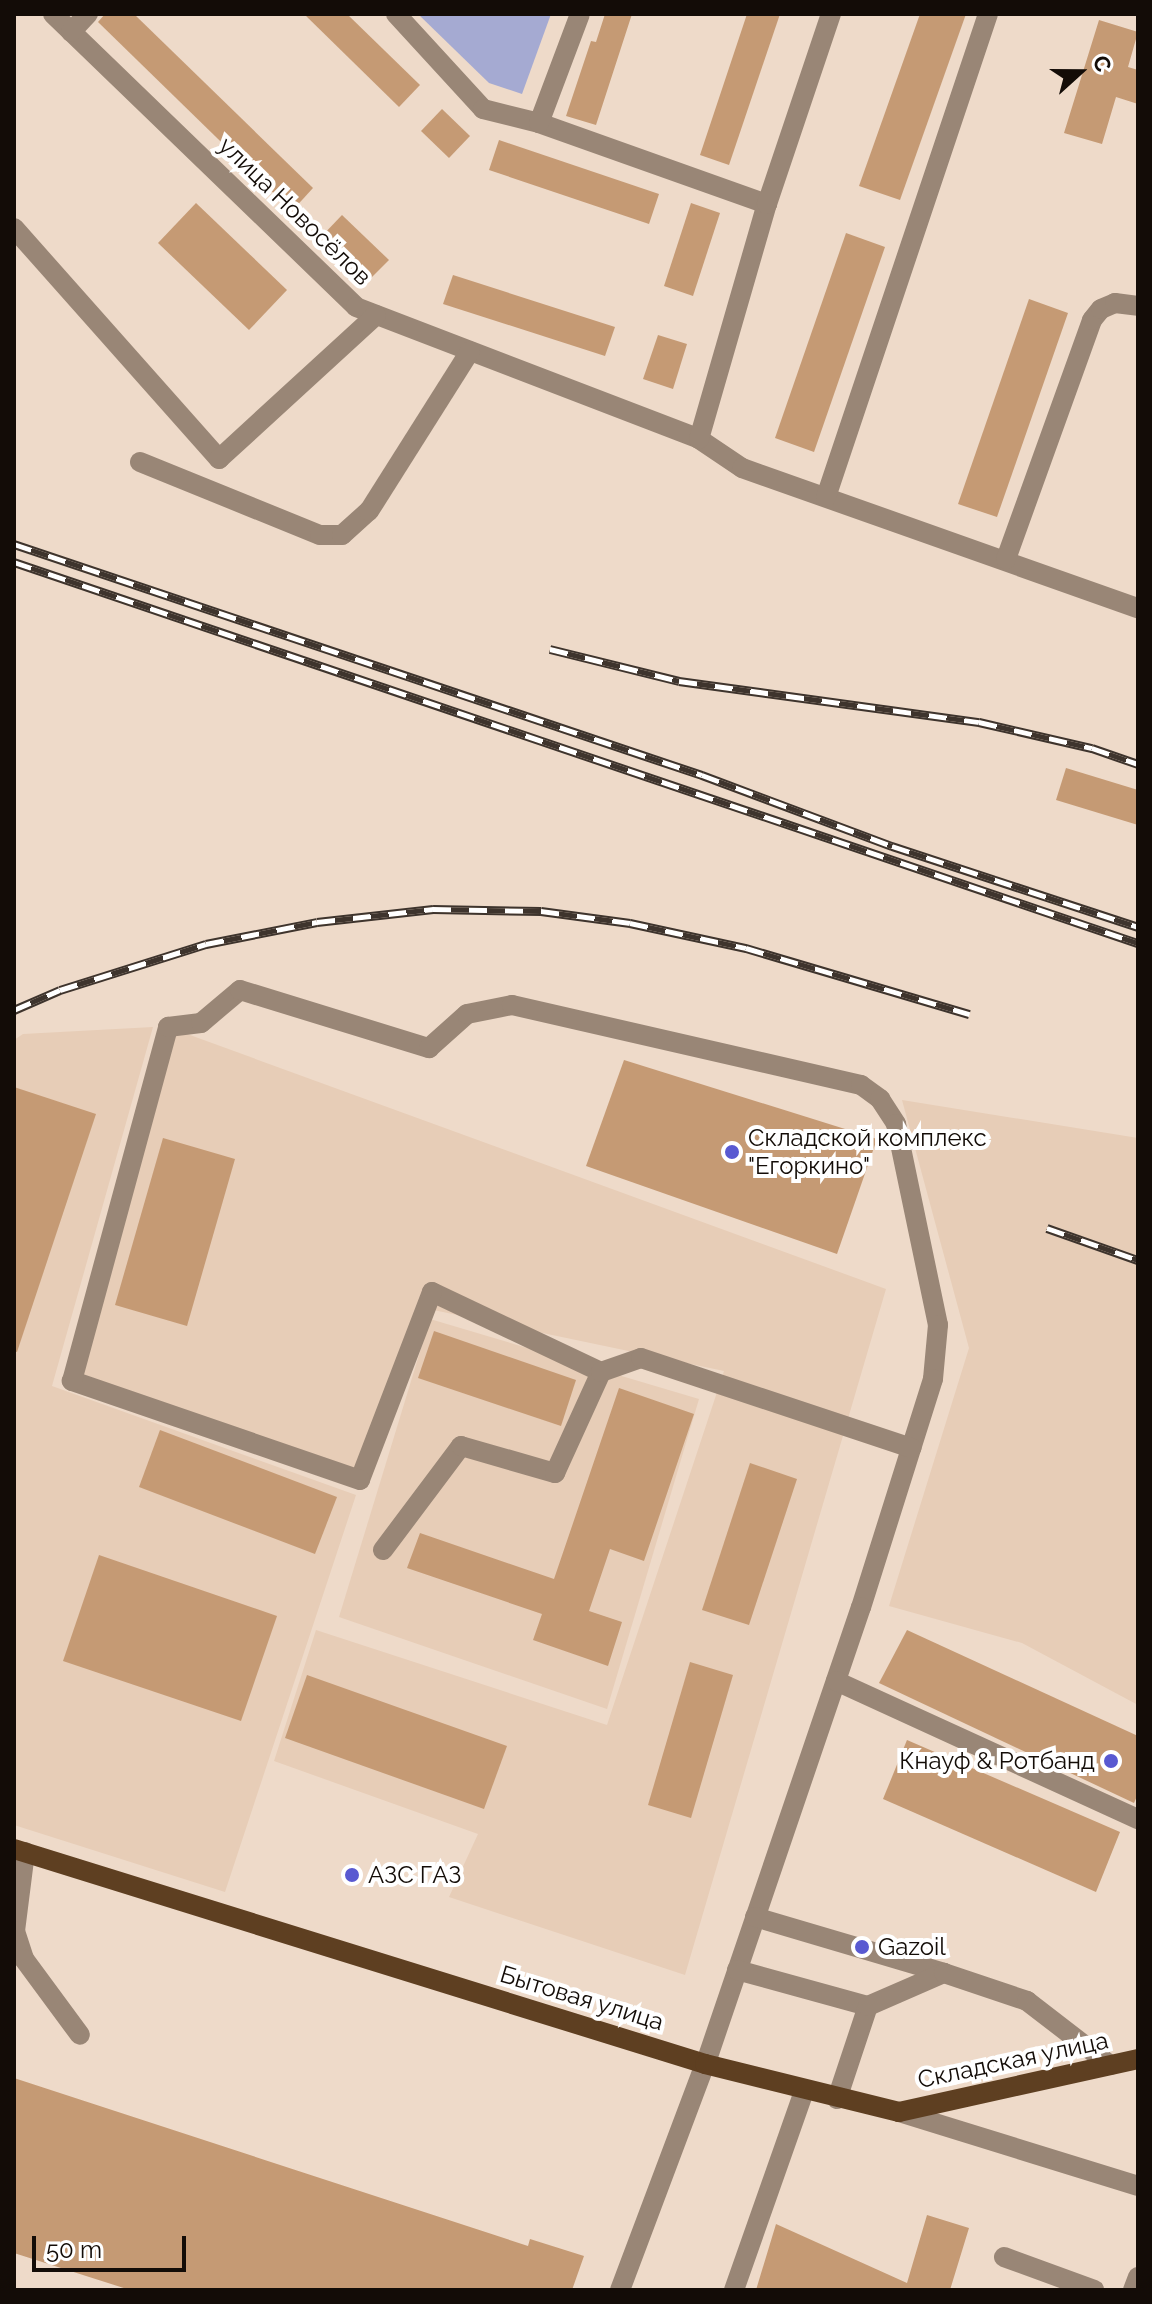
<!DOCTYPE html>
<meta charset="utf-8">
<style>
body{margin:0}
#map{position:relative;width:1152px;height:2304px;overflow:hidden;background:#eedac9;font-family:Raleway,sans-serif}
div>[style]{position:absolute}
.built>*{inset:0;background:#e7cdb7}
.green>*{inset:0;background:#a5aad2}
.building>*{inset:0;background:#c59a74}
.minor>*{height:20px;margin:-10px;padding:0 10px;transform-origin:10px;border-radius:10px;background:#998676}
.major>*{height:20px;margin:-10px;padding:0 10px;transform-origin:10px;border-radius:10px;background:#5e3f21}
.rail>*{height:9px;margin-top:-4.5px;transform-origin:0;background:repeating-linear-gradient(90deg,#fff 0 18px,#3e342d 0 36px);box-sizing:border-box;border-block:2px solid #3e342d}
.dots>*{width:22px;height:22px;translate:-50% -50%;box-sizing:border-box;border:4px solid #fff;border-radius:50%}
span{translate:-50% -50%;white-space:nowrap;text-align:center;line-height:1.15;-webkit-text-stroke:8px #fff;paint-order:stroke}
.street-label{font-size:24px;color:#130c07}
.poi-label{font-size:24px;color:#130c07}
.left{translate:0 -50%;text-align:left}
.right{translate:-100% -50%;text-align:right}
.frame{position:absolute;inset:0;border:16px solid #130c07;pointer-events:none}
.north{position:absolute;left:1040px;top:32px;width:80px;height:80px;-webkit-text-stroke:6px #fff;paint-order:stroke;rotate:69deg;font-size:22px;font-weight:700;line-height:32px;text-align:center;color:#130c07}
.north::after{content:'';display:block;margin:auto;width:28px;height:36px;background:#130c07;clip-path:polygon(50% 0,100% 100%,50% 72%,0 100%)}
.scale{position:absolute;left:32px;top:2236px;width:154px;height:36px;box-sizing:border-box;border:4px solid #130c07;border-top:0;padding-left:10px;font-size:24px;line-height:28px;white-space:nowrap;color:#130c07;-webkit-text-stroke:6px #fff;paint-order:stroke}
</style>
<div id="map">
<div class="built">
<i style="clip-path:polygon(153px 1027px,52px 1386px,356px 1495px,225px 1892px,14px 1825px,14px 1040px,23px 1034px)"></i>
<i style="clip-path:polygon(168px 1027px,886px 1289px,685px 1975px,449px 1897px,478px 1834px,274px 1761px,316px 1630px,607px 1725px,724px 1371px,419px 1307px,360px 1480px,72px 1381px)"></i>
<i style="clip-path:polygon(902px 1100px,1138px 1138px,1138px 1705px,1022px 1643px,889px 1606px,969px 1348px)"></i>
<i style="clip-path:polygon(430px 1319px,699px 1399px,607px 1709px,339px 1617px)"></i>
</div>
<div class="green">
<i style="clip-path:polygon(418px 14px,551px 14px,522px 94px,489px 83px)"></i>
</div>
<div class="building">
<i style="clip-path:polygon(105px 14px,134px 14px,313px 188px,292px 211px,98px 22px)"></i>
<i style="clip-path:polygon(304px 14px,347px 14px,420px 85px,399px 107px)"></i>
<i style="clip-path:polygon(605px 14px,632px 14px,596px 125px,566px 116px,591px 41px,596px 42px)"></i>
<i style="clip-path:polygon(747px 14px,780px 14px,729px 165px,700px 155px)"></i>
<i style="clip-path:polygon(920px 14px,966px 14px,900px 200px,859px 186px)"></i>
<i style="clip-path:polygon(1099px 20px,1138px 32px,1128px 67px,1138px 70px,1138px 104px,1116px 97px,1102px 144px,1064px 133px)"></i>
<i style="clip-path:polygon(442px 109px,470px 136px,449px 158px,421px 131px)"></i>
<i style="clip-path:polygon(499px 140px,659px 194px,649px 224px,489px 170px)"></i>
<i style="clip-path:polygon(196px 203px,287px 290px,249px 330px,158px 243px)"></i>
<i style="clip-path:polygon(691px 203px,720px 213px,693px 296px,664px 286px)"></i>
<i style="clip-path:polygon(342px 215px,389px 260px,367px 282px,321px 237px)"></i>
<i style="clip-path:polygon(846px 233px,885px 247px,814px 452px,775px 438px)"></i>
<i style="clip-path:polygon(453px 275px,615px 327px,605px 356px,443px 304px)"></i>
<i style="clip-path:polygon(1029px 299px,1068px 313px,997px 517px,958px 504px)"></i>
<i style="clip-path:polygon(658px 335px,687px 344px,673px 389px,643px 379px)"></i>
<i style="clip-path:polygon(1066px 768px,1138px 790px,1138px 825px,1056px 800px)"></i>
<i style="clip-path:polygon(624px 1060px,877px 1139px,837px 1254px,586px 1166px)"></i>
<i style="clip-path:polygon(14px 1087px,96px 1114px,17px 1352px,14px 1351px)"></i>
<i style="clip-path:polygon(163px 1138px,235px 1159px,187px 1326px,115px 1305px)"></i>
<i style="clip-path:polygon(434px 1331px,576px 1380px,561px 1426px,418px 1378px)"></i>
<i style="clip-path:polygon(619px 1388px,694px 1414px,644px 1561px,610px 1549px,589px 1611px,622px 1622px,608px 1666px,533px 1640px,542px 1614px,407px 1568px,420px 1533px,554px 1579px)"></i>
<i style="clip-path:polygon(160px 1430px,337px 1497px,315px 1554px,139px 1487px)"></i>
<i style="clip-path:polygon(750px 1463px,797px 1479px,749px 1625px,702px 1610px)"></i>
<i style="clip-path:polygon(99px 1555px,277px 1616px,241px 1721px,63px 1661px)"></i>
<i style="clip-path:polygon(907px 1630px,1138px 1736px,1138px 1794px,1134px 1803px,879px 1683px)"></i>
<i style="clip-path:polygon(690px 1662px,733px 1675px,691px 1818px,648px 1805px)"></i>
<i style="clip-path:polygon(307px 1675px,507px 1746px,484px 1809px,285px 1738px)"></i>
<i style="clip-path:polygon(907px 1740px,1120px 1832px,1096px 1892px,883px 1799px)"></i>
<i style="clip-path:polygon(14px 2078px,528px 2246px,530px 2239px,584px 2256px,572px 2290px,130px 2290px,14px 2253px)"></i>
<i style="clip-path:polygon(927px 2215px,969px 2228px,950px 2290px,756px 2290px,776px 2224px,907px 2283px)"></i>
</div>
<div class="minor">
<i style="left:53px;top:14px;width:421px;rotate:44deg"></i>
<i style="left:356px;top:307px;width:368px;rotate:21deg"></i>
<i style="left:699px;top:439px;width:52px;rotate:34deg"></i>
<i style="left:742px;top:468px;width:420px;rotate:19.5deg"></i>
<i style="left:396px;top:14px;width:129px;rotate:47.5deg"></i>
<i style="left:483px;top:109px;width:58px;rotate:14deg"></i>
<i style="left:539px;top:123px;width:242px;rotate:19.6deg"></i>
<i style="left:71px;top:32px;width:25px;rotate:-47deg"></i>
<i style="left:539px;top:123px;width:116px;rotate:-69.4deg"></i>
<i style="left:14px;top:228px;width:309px;rotate:48.4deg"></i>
<i style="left:219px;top:459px;width:213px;rotate:-42.5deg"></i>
<i style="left:699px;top:439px;width:245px;rotate:-73.9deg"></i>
<i style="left:767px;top:204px;width:200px;rotate:-71.4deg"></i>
<i style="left:140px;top:462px;width:194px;rotate:22.1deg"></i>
<i style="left:320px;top:535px;width:22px"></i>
<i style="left:342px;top:535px;width:36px;rotate:-42deg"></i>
<i style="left:369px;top:511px;width:189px;rotate:-57.7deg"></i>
<i style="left:826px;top:497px;width:509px;rotate:-71.46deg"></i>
<i style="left:1006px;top:559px;width:254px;rotate:-70.2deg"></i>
<i style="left:1092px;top:320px;width:14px;rotate:-51deg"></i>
<i style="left:1101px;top:309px;width:15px;rotate:-23deg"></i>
<i style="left:1115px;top:303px;width:23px;rotate:7deg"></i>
<i style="left:601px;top:1372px;width:187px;rotate:-154.7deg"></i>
<i style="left:432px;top:1292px;width:201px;rotate:111deg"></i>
<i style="left:360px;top:1480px;width:305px;rotate:-161deg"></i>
<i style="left:72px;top:1381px;width:367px;rotate:-74.8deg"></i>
<i style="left:168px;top:1027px;width:33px;rotate:-7deg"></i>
<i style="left:201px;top:1023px;width:51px;rotate:-40.2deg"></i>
<i style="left:240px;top:990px;width:198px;rotate:17.1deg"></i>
<i style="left:429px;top:1048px;width:51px;rotate:-41.8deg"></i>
<i style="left:467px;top:1014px;width:46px;rotate:-11.3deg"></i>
<i style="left:512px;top:1005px;width:358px;rotate:12.9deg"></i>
<i style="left:861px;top:1085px;width:24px;rotate:36deg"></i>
<i style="left:880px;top:1099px;width:30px;rotate:57deg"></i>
<i style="left:896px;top:1124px;width:205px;rotate:78.2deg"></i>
<i style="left:938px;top:1325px;width:54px;rotate:95.3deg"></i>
<i style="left:933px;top:1379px;width:239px;rotate:107.5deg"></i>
<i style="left:861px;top:1607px;width:483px;rotate:108.8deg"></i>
<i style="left:705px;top:2064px;width:241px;rotate:110.6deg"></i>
<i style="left:383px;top:1550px;width:130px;rotate:-53.1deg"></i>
<i style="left:461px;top:1446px;width:98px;rotate:16deg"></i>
<i style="left:555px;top:1473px;width:111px;rotate:-65.5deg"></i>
<i style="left:601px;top:1372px;width:42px;rotate:-19.3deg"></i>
<i style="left:641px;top:1358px;width:285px;rotate:18.4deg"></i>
<i style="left:836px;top:1681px;width:332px;rotate:24.6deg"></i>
<i style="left:25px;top:1852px;width:80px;rotate:97.2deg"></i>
<i style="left:15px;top:1931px;width:29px;rotate:72deg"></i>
<i style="left:24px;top:1959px;width:94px;rotate:53.6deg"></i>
<i style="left:755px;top:1917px;width:197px;rotate:16.5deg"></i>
<i style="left:737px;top:1970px;width:136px;rotate:15.4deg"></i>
<i style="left:837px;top:2099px;width:98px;rotate:-71.6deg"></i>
<i style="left:868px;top:2006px;width:83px;rotate:-23.5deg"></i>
<i style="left:944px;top:1973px;width:88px;rotate:18.6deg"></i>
<i style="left:1027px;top:2001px;width:105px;rotate:37.6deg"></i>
<i style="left:899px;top:2112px;width:250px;rotate:17.2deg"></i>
<i style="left:1004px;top:2257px;width:96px;rotate:20.1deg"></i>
<i style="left:734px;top:2290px;width:211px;rotate:-70.6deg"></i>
<i style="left:1133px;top:2290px;width:14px;rotate:-69deg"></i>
</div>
<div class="major">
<i style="left:14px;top:1849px;width:724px;rotate:17.28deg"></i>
<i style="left:705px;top:2064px;width:200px;rotate:13.9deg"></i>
<i style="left:899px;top:2112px;width:245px;rotate:-12.5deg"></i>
</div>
<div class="rail">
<i style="left:14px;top:544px;width:726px;rotate:18.56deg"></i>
<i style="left:702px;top:775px;width:203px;rotate:20.5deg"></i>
<i style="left:892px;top:846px;width:259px;rotate:18.2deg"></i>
<i style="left:14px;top:562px;width:1187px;rotate:18.73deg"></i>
<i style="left:550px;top:649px;width:133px;rotate:13.9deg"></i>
<i style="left:679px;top:681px;width:303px;rotate:7.8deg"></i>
<i style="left:979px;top:722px;width:116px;rotate:13deg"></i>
<i style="left:1092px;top:748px;width:49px;rotate:19.2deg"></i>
<i style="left:14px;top:1010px;width:50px;rotate:-23.5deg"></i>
<i style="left:60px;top:990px;width:153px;rotate:-17.5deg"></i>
<i style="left:206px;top:944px;width:113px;rotate:-11.2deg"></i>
<i style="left:317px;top:922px;width:117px;rotate:-6.4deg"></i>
<i style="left:433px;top:909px;width:108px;rotate:1.1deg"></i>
<i style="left:541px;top:911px;width:90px;rotate:7.7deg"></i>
<i style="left:630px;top:923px;width:119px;rotate:12.2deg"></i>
<i style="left:746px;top:948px;width:233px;rotate:16.5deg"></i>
<i style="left:1047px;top:1228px;width:96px;rotate:19.4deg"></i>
</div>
<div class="dots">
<i style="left:732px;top:1152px;background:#5959d1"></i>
<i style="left:1111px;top:1761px;background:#5959d1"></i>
<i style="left:352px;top:1875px;background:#5959d1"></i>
<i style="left:862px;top:1947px;background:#5959d1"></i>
</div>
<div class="street-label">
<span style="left:295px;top:211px;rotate:44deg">улица Новосёлов</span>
<span style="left:582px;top:1998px;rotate:17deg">Бытовая улица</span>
<span style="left:1013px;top:2060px;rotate:-12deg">Складская улица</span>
</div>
<div class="poi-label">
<span class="left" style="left:748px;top:1152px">Складской комплекс<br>"Егоркино"</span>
<span class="right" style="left:1095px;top:1761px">Кнауф &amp; Ротбанд</span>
<span class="left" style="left:368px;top:1875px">АЗС ГАЗ</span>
<span class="left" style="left:878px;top:1947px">Gazoil</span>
</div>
<div class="frame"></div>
<div class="north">С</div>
<div class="scale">50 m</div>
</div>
